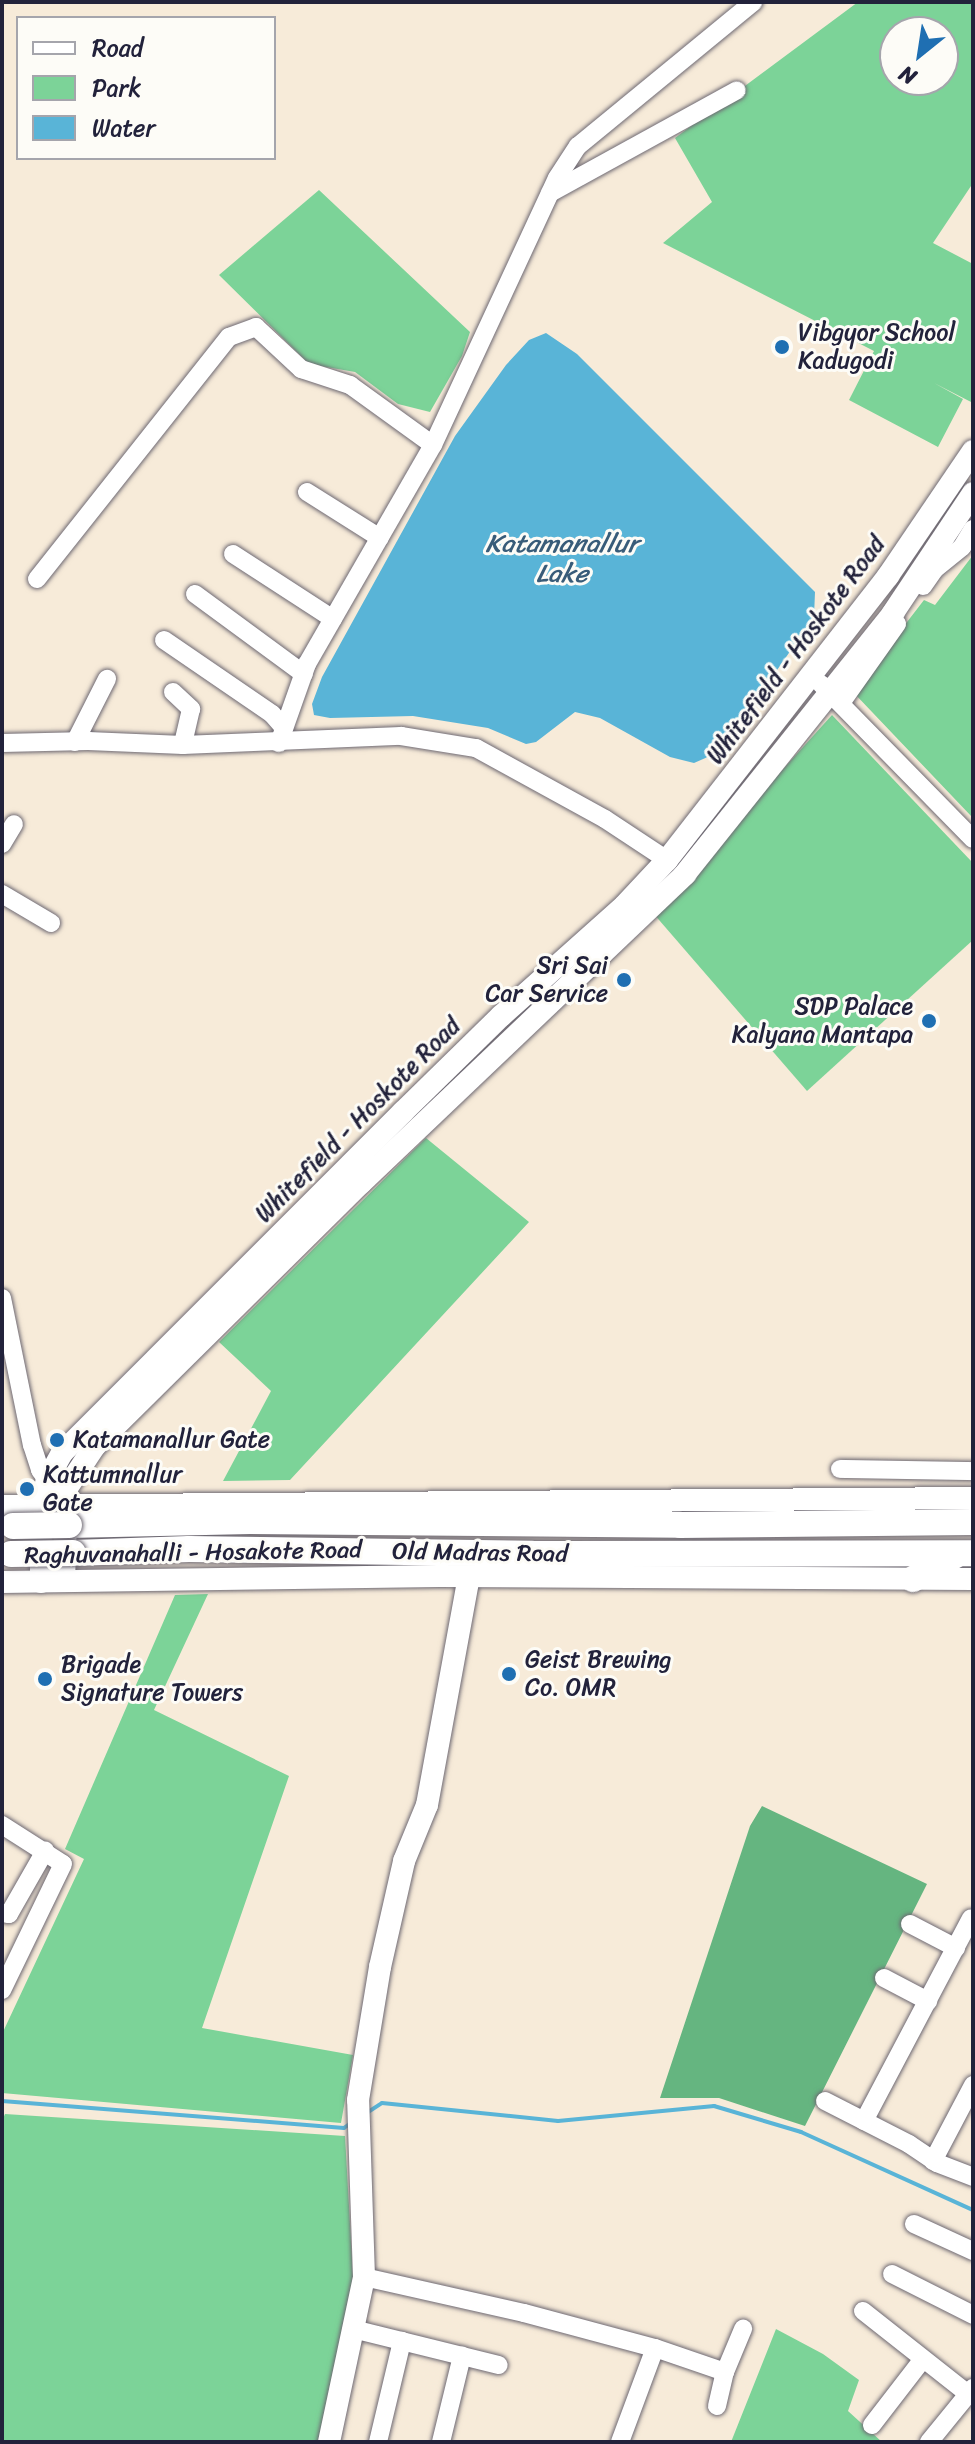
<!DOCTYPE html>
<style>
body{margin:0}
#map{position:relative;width:975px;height:2444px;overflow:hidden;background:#f7ebd9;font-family:Sriracha,sans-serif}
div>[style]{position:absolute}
.green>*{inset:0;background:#7cd398}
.forest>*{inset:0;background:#65b580}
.water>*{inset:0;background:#59b4d7}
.stream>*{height:4px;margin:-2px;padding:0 2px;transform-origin:2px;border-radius:2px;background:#59b4d7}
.roads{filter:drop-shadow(0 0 2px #6d6872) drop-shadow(0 0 2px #6d6872)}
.minor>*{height:18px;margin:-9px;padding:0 9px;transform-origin:9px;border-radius:9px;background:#fff}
.major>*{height:22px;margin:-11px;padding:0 11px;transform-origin:11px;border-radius:11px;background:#fff}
.highway>*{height:26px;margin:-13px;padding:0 13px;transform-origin:13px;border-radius:13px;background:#fff}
.bridges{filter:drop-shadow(0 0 2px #6d6872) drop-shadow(0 0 2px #6d6872)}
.highway-bridge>*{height:26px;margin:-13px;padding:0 13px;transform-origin:13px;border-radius:13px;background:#fff}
.dots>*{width:22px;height:22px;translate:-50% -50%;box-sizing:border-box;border:4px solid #fdfcf7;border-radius:50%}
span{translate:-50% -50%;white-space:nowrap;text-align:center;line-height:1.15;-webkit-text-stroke:6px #fdfcf7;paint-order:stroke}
.poi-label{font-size:24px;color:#22223b}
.left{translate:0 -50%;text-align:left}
.right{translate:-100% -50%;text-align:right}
.street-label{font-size:24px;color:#22223b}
.water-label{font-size:26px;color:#385c79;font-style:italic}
.frame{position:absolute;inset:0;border:4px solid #22223b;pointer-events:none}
.legend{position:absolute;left:16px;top:16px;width:260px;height:144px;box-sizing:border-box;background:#fdfcf7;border:2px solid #a5a5ac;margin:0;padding:10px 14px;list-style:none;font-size:24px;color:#22223b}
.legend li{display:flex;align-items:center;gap:16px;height:40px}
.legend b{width:40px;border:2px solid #a5a5ac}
.north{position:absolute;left:879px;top:16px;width:80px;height:80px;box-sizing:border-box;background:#fdfcf7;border:2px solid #a5a5ac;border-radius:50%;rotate:210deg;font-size:22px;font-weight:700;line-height:32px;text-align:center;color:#22223b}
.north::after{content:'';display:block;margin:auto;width:28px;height:36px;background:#1f6fb2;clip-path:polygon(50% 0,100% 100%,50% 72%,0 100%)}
</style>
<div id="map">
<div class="green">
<i style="clip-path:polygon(evenodd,858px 2px,973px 2px,973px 183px,933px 243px,973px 264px,973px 403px,934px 383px,963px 399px,938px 447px,849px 400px,874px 351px,663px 243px,712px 202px,675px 138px,858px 2px,895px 32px,943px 32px,943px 80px,895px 80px,895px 32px)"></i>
<i style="clip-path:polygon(319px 190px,470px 332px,462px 356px,430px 412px,398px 404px,355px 372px,309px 364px,219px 275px)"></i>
<i style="clip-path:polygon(973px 555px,973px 815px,972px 817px,853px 692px,924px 600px,935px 605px)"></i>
<i style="clip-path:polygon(832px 715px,973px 863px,973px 940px,807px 1091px,653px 913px)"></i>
<i style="clip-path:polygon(426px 1138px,529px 1222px,290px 1480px,223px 1481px,271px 1391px,219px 1342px)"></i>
<i style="clip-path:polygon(208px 1594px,154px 1710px,289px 1776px,202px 2028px,353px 2055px,341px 2123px,2px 2093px,2px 2034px,84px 1859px,65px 1849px,175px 1595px)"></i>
<i style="clip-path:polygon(5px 2114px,345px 2136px,353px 2277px,318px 2442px,2px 2442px,2px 2121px)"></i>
<i style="clip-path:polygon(776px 2329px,823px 2354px,859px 2380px,848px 2411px,882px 2442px,731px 2442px)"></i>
</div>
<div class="forest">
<i style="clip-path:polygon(762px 1806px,927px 1884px,805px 2126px,719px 2098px,660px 2098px,750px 1826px)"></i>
</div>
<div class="water">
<i style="clip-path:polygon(546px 333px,577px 354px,815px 592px,814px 617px,768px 683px,710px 756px,694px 763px,670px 757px,600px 718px,575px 712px,536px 742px,526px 744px,488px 728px,413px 716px,330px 718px,314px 715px,312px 704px,322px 677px,455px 436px,506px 365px,529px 340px)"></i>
</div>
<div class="stream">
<i style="left:2px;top:2101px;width:343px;rotate:4.5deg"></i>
<i style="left:344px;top:2128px;width:9px;rotate:-36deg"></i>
<i style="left:365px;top:2114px;width:20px;rotate:-33deg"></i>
<i style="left:382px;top:2103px;width:177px;rotate:5.8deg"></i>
<i style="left:558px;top:2121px;width:157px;rotate:-5.5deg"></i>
<i style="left:714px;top:2106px;width:91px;rotate:16.6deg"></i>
<i style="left:801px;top:2132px;width:189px;rotate:24.4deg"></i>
</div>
<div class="roads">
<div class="minor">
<i style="left:550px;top:193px;width:213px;rotate:-28.8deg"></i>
<i style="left:307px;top:492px;width:86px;rotate:32.2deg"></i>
<i style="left:233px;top:554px;width:119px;rotate:33deg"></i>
<i style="left:37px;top:579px;width:309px;rotate:-51.6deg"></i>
<i style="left:229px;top:337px;width:29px;rotate:-20deg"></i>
<i style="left:256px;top:327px;width:62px;rotate:43deg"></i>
<i style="left:301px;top:369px;width:52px;rotate:18.1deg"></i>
<i style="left:350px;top:385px;width:102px;rotate:35.9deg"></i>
<i style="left:923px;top:586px;width:21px;rotate:-55deg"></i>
<i style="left:935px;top:569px;width:35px;rotate:-39deg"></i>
<i style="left:962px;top:547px;width:21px;rotate:-59deg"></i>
<i style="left:195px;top:594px;width:135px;rotate:36.3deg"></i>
<i style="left:164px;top:640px;width:131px;rotate:34.4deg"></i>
<i style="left:272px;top:714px;width:18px;rotate:49deg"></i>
<i style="left:821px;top:684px;width:217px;rotate:45.6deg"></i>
<i style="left:173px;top:692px;width:25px;rotate:43deg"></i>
<i style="left:191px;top:709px;width:37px;rotate:103deg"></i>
<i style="left:841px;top:703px;width:97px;rotate:-54.7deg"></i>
<i style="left:75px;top:742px;width:71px;rotate:-63.1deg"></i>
<i style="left:2px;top:743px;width:86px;rotate:-1.3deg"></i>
<i style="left:88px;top:741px;width:95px;rotate:2.4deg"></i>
<i style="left:183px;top:745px;width:218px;rotate:-2.4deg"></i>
<i style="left:401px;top:736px;width:76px;rotate:9.1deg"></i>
<i style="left:476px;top:748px;width:147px;rotate:28.8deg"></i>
<i style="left:605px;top:819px;width:74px;rotate:33.5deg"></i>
<i style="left:279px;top:743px;width:84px;rotate:-70.5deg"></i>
<i style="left:307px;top:664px;width:253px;rotate:-60.1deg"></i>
<i style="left:433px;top:445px;width:294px;rotate:-65.1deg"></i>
<i style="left:557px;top:178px;width:38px;rotate:-57deg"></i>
<i style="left:578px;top:146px;width:227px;rotate:-39.4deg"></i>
<i style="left:2px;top:844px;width:23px;rotate:-59deg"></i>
<i style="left:2px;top:894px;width:57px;rotate:30.6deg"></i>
<i style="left:2px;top:1298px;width:150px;rotate:78.5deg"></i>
<i style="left:32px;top:1445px;width:26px;rotate:72deg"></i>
<i style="left:40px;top:1470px;width:12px;rotate:55deg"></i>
<i style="left:47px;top:1480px;width:13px;rotate:23deg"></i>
<i style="left:840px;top:1469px;width:133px;rotate:0.9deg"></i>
<i style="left:2px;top:1825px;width:72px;rotate:32.6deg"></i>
<i style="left:63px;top:1864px;width:140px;rotate:115.8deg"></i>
<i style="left:2px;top:1913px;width:7px;rotate:8deg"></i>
<i style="left:9px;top:1914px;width:73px;rotate:-60.3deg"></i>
<i style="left:910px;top:1924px;width:52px;rotate:27.6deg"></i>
<i style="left:884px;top:1978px;width:50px;rotate:27.6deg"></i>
<i style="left:825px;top:2101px;width:94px;rotate:27.1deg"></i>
<i style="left:909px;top:2144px;width:34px;rotate:34deg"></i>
<i style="left:937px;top:2163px;width:39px;rotate:21deg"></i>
<i style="left:864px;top:2121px;width:229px;rotate:-62.2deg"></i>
<i style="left:933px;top:2161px;width:86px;rotate:-62.2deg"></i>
<i style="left:914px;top:2224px;width:65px;rotate:24.6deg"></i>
<i style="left:892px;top:2274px;width:91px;rotate:26.8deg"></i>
<i style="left:364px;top:2277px;width:164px;rotate:12.7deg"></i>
<i style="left:524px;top:2313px;width:136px;rotate:15deg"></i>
<i style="left:655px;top:2348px;width:74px;rotate:18.9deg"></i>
<i style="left:863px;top:2311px;width:134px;rotate:38.3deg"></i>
<i style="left:353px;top:2329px;width:150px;rotate:13.9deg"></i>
<i style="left:717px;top:2406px;width:35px;rotate:-77deg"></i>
<i style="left:725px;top:2372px;width:47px;rotate:-67.3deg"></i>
<i style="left:872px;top:2425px;width:83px;rotate:-52.3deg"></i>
<i style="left:378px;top:2442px;width:104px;rotate:-76.6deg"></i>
<i style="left:441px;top:2442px;width:89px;rotate:-76.3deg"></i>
<i style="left:620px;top:2442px;width:100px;rotate:-69.6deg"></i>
<i style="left:929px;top:2442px;width:70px;rotate:-50.8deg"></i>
</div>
<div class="major">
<i style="left:2px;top:1506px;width:971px;rotate:-0.47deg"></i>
<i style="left:64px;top:1581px;width:93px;rotate:-88.2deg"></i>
<i style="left:67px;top:1488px;width:49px;rotate:-56.6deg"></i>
<i style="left:94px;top:1447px;width:375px;rotate:-44.7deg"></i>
<i style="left:361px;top:1183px;width:448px;rotate:-43.6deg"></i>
<i style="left:685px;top:874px;width:334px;rotate:-51.4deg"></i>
<i style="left:893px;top:613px;width:144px;rotate:-56.3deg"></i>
<i style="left:2px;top:1582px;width:437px;rotate:-0.8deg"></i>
<i style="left:439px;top:1576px;width:534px;rotate:0.32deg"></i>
<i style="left:41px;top:1582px;width:77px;rotate:-90deg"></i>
<i style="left:41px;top:1505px;width:26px;rotate:-77deg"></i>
<i style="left:47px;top:1480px;width:31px;rotate:-61deg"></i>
<i style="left:62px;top:1453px;width:482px;rotate:-45deg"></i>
<i style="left:403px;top:1112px;width:137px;rotate:-44.4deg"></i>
<i style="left:501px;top:1016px;width:166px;rotate:-41.8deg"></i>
<i style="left:625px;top:905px;width:62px;rotate:-47deg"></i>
<i style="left:667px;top:860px;width:360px;rotate:-52.1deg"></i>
<i style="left:888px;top:576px;width:151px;rotate:-55.8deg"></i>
<i style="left:329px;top:2442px;width:169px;rotate:-78deg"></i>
<i style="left:364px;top:2277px;width:177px;rotate:-91.9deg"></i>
<i style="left:358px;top:2100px;width:135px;rotate:-80.6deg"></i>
<i style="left:380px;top:1967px;width:109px;rotate:-77.2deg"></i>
<i style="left:404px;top:1861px;width:61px;rotate:-67.7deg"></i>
<i style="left:427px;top:1805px;width:232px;rotate:-79.6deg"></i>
</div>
<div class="highway">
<i style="left:69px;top:1525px;width:181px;rotate:-1.3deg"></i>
<i style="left:250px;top:1521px;width:430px;rotate:0.5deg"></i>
<i style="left:680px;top:1525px;width:293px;rotate:-0.6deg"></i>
<i style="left:73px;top:1553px;width:116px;rotate:-2deg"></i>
<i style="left:189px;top:1549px;width:343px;rotate:0.8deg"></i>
<i style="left:532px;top:1554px;width:441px;rotate:-0.1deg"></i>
<i style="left:913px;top:1579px;width:49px;rotate:-29.2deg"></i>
</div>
</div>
<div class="bridges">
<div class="highway-bridge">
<i style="left:13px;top:1526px;width:56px;rotate:-1deg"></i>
<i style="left:11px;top:1554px;width:62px;rotate:-0.9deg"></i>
</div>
</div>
<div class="dots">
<i style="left:782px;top:347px;background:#1f6fb2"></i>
<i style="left:624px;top:980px;background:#1f6fb2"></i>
<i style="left:929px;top:1021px;background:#1f6fb2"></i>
<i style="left:57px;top:1440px;background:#1f6fb2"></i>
<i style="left:27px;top:1489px;background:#1f6fb2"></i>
<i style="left:509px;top:1674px;background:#1f6fb2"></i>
<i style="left:45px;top:1679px;background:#1f6fb2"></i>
</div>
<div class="poi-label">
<span class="left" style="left:798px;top:347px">Vibgyor School<br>Kadugodi</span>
<span class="right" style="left:608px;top:980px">Sri Sai<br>Car Service</span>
<span class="right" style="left:913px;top:1021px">SDP Palace<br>Kalyana Mantapa</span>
<span class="left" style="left:73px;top:1440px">Katamanallur Gate</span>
<span class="left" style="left:43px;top:1489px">Kattumnallur<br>Gate</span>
<span class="left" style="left:525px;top:1674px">Geist Brewing<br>Co. OMR</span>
<span class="left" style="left:61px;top:1679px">Brigade<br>Signature Towers</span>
</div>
<div class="street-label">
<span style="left:796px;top:650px;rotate:-53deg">Whitefield - Hoskote Road</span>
<span style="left:358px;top:1120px;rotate:-45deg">Whitefield - Hoskote Road</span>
<span style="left:193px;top:1553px;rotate:-1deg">Raghuvanahalli - Hosakote Road</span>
<span style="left:480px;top:1553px;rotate:1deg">Old Madras Road</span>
</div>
<div class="water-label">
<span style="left:562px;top:559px">Katamanallur<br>Lake</span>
</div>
<div class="frame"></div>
<ul class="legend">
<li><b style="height:10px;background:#fff"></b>Road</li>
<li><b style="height:22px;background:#7cd398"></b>Park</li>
<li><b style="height:22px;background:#59b4d7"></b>Water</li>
</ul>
<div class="north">N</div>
</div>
